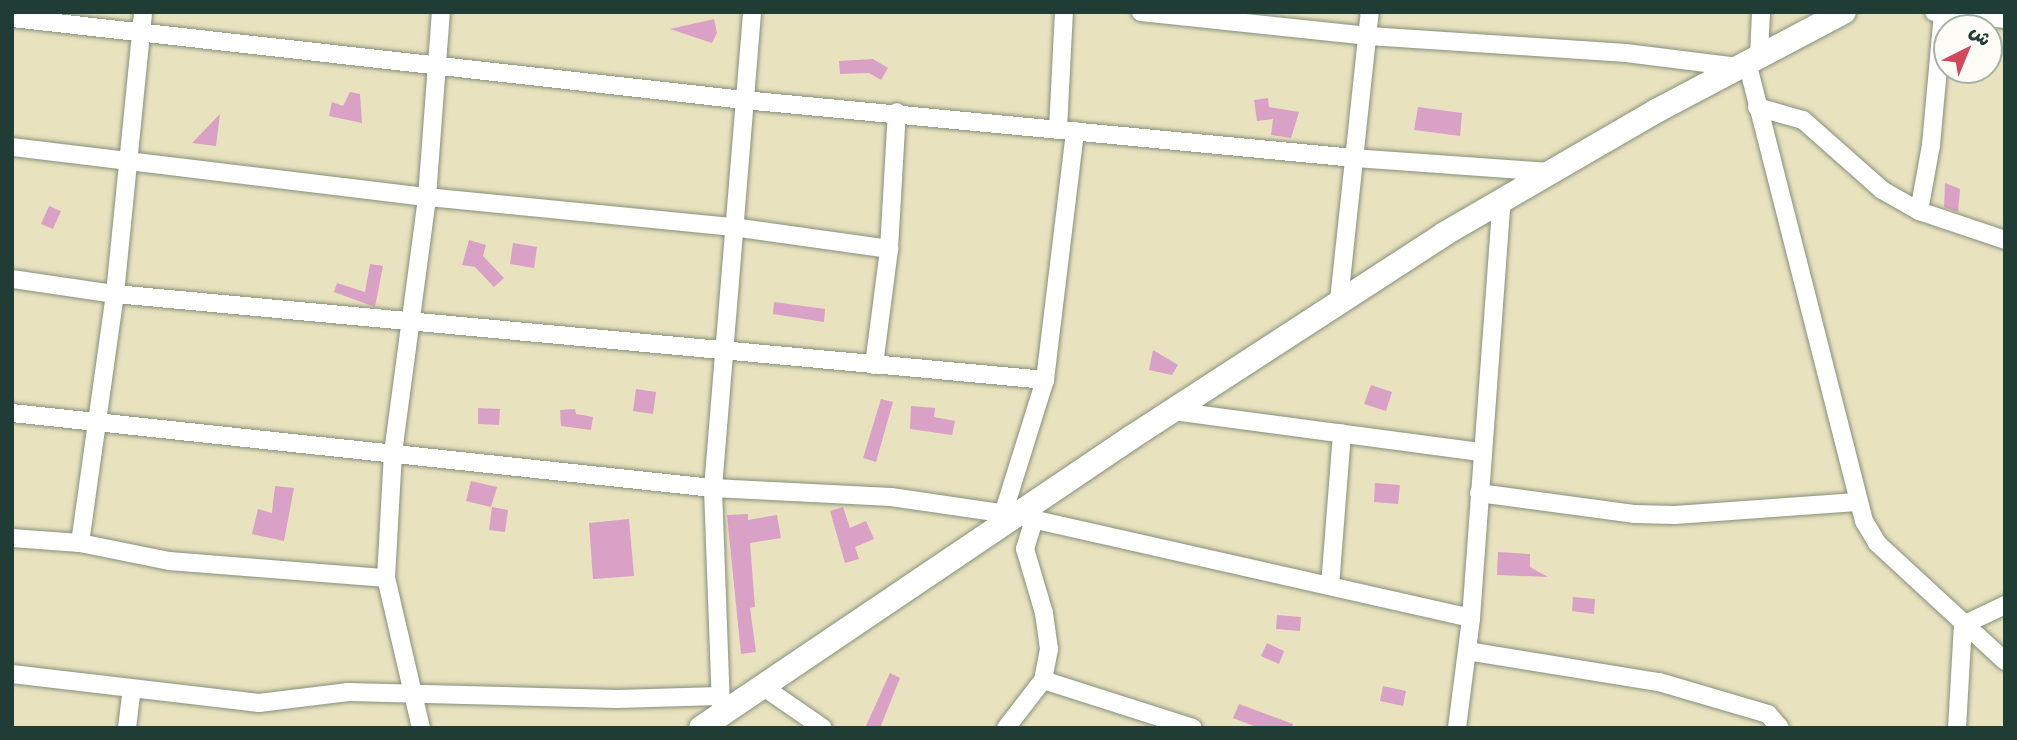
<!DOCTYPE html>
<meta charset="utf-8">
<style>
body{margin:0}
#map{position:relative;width:2017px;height:740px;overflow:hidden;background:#e9e2bf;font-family:Delius,"Playpen Sans Arabic",sans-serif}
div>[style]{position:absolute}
.building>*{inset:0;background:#d9a1c5}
.roads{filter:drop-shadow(0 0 2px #84907a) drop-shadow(0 0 2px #84907a)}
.street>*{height:18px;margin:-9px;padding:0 9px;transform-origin:9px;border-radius:9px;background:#fff}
.secondary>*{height:24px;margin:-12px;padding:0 12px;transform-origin:12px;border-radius:12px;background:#fff}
span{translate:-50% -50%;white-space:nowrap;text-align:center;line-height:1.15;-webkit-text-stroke:5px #fdfcf7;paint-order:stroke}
.frame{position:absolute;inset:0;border:14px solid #1f3d34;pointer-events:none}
.north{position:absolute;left:1933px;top:14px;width:70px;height:70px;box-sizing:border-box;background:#fdfcf7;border:2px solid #a4b0a9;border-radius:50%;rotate:43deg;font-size:19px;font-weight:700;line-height:28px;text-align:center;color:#1f3d34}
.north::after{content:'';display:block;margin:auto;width:24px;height:32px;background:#d1495b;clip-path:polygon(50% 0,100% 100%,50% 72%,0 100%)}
</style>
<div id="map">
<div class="building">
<i style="clip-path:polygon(714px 19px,717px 33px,712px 43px,670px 29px)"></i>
<i style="clip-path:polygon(873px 59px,888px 68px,881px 80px,869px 73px,840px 74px,839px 61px)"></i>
<i style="clip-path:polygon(350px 92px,360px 94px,362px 123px,329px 116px,332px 102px,343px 106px)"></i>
<i style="clip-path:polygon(1268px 98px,1269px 107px,1299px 112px,1291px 138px,1271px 135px,1273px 119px,1257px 121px,1254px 100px)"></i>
<i style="clip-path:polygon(1418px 107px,1462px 113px,1460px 136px,1414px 130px)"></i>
<i style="clip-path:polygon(220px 114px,216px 146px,192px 143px)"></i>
<i style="clip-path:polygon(1945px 183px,1960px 189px,1958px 212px,1944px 207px)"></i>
<i style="clip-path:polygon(49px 206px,61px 211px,53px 229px,41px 224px)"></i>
<i style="clip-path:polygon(469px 240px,486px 245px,483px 256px,504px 278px,494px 287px,475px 267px,462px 265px)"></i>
<i style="clip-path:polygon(513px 243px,537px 247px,534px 268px,510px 264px)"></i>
<i style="clip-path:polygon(370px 264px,383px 266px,375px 307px,334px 292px,337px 283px,365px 292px)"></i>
<i style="clip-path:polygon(774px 302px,825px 309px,824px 322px,773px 314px)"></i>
<i style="clip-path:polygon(1153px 350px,1178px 365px,1172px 375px,1149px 370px)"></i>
<i style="clip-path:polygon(1371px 385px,1392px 392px,1386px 411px,1364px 404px)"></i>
<i style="clip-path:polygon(636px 389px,656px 392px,653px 414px,633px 411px)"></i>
<i style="clip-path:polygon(881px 399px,893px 402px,876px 462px,863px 458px)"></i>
<i style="clip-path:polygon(911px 406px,935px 408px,934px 417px,955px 421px,952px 435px,910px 429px)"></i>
<i style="clip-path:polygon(478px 408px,500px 409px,499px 425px,478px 424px)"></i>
<i style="clip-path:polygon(575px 409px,576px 414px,593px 417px,591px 430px,561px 426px,560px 410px)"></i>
<i style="clip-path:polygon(471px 481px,497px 487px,491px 507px,466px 501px)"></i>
<i style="clip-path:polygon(1375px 483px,1400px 485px,1398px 504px,1374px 502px)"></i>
<i style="clip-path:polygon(275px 486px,294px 488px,284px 541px,252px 534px,258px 509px,272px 513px)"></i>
<i style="clip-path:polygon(492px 507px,508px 510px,505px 532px,489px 530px)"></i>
<i style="clip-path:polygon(843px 507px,850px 528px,866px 521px,874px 539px,855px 547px,859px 559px,845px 563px,830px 511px)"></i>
<i style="clip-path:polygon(748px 514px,748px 520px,777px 515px,781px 538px,750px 543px,755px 607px,750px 608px,756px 652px,741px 654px,727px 515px)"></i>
<i style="clip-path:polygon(629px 519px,634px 576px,593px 579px,589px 523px)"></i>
<i style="clip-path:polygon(1498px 552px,1530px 554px,1530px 567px,1548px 577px,1497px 575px)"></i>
<i style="clip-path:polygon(1573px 597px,1595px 599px,1594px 614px,1572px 611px)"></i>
<i style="clip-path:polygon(1277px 615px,1301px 617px,1300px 631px,1276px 629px)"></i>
<i style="clip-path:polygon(1267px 643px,1284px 651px,1279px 664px,1261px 656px)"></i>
<i style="clip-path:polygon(890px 673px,900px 678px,880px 728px,865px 728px)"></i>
<i style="clip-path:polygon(1383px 686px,1406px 691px,1403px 706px,1380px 701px)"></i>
<i style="clip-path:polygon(1239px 704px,1293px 724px,1293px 728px,1259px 728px,1233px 718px)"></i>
</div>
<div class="roads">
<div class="street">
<i style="left:1141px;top:12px;width:229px;rotate:6deg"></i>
<i style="left:1369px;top:36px;width:258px;rotate:3.8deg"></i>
<i style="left:1626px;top:53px;width:113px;rotate:7.1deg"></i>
<i style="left:1934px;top:12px;width:71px;rotate:5.6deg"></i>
<i style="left:12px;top:18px;width:737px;rotate:6.39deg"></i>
<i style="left:744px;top:100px;width:613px;rotate:5.43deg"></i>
<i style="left:1354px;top:158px;width:194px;rotate:4.1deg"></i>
<i style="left:1759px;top:56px;width:44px;rotate:-87.4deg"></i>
<i style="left:1747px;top:62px;width:474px;rotate:75.7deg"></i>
<i style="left:1864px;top:521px;width:26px;rotate:59deg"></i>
<i style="left:1877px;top:543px;width:174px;rotate:42.7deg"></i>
<i style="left:1757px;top:107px;width:48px;rotate:15.8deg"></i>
<i style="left:1803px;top:120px;width:106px;rotate:41.5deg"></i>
<i style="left:1882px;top:190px;width:43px;rotate:29.6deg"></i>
<i style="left:1919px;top:211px;width:91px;rotate:18.6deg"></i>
<i style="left:1058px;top:129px;width:117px;rotate:-87.1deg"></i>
<i style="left:12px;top:147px;width:418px;rotate:6.9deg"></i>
<i style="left:427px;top:197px;width:307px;rotate:5.6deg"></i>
<i style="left:733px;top:227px;width:158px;rotate:8deg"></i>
<i style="left:1919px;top:211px;width:67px;rotate:-79.7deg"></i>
<i style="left:1931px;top:145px;width:133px;rotate:-84.8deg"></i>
<i style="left:12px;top:279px;width:104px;rotate:8.3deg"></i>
<i style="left:115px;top:294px;width:934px;rotate:5.28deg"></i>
<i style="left:1339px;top:300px;width:290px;rotate:-83.9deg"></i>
<i style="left:874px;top:365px;width:117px;rotate:-82.6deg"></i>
<i style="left:889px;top:249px;width:137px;rotate:-86.7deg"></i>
<i style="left:1173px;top:411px;width:312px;rotate:7.6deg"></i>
<i style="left:12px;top:413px;width:705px;rotate:6.11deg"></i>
<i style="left:713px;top:488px;width:178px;rotate:2.9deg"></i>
<i style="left:891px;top:497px;width:124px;rotate:8.3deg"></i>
<i style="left:1014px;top:515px;width:468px;rotate:12.7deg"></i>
<i style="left:1479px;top:493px;width:156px;rotate:7.7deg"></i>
<i style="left:1634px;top:514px;width:41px;rotate:1.4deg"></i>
<i style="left:1675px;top:515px;width:182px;rotate:-4.1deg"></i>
<i style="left:1003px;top:514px;width:140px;rotate:-72.6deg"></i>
<i style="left:1045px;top:380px;width:251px;rotate:-83.1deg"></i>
<i style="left:12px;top:538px;width:68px;rotate:4.2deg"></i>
<i style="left:80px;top:543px;width:91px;rotate:11.4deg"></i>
<i style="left:169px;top:561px;width:218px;rotate:4.5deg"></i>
<i style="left:80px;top:543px;width:251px;rotate:-82deg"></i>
<i style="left:115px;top:294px;width:283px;rotate:-84.3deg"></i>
<i style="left:1330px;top:586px;width:153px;rotate:-85.5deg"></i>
<i style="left:1963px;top:625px;width:47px;rotate:-25.5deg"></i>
<i style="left:1467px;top:651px;width:194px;rotate:9.2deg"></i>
<i style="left:1659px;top:682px;width:114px;rotate:16.4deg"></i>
<i style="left:1768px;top:714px;width:18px;rotate:49deg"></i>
<i style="left:12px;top:674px;width:249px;rotate:6.7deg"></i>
<i style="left:259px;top:703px;width:90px;rotate:-7deg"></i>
<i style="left:348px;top:692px;width:269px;rotate:1.5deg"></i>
<i style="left:617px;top:699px;width:102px;rotate:-1.7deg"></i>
<i style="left:1043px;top:680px;width:157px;rotate:17.7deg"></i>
<i style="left:765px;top:688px;width:70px;rotate:34.6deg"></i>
<i style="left:721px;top:707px;width:219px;rotate:-92.1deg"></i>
<i style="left:713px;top:488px;width:478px;rotate:-85.3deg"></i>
<i style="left:127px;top:728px;width:39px;rotate:-83deg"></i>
<i style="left:421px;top:728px;width:154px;rotate:-103.1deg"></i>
<i style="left:386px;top:578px;width:125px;rotate:-86.8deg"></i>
<i style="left:393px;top:453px;width:258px;rotate:-82.4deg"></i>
<i style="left:427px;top:197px;width:186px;rotate:-85.7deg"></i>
<i style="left:1006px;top:728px;width:61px;rotate:-52.4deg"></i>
<i style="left:1043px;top:680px;width:32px;rotate:-79deg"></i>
<i style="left:1049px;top:649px;width:36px;rotate:-98deg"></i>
<i style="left:1044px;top:613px;width:67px;rotate:-106.5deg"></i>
<i style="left:1025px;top:549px;width:30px;rotate:-73deg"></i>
<i style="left:1457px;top:728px;width:111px;rotate:-82.7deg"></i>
<i style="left:1471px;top:618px;width:419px;rotate:-85.8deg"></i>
<i style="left:1957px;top:728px;width:103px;rotate:-86.7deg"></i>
</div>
<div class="secondary">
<i style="left:701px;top:728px;width:520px;rotate:-34.03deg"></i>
<i style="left:1132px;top:437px;width:372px;rotate:-33deg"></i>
<i style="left:1444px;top:234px;width:247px;rotate:-30.1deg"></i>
<i style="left:1658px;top:110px;width:210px;rotate:-27.8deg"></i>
</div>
</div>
<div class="frame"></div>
<div class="north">ش</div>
</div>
